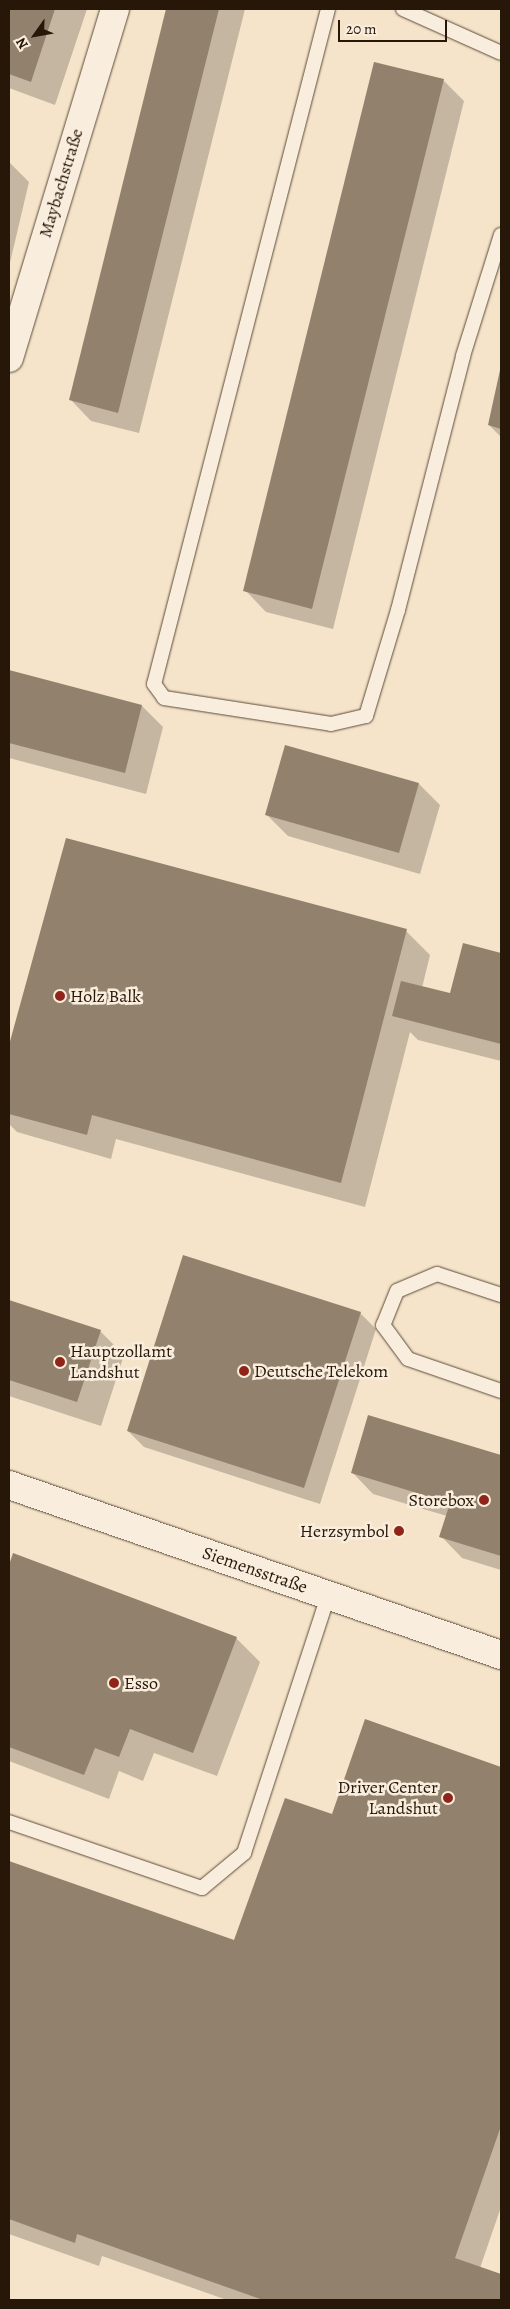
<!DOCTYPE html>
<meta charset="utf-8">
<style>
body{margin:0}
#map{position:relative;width:510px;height:2309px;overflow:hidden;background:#f6e4ca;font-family:Alegreya,serif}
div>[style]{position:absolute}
.shadow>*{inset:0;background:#0003}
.building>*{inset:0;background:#92826d}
.roads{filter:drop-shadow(0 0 1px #5a4a38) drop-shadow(0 0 1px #5a4a38)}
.lane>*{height:14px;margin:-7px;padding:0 7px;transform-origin:7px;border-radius:7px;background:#f9eddd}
.street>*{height:28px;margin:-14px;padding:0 14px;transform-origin:14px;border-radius:14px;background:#f9eddd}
.secondary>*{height:28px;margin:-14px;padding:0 14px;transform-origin:14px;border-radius:14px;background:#f9eddd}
.dots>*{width:14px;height:14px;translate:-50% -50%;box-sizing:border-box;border:2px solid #f9eddd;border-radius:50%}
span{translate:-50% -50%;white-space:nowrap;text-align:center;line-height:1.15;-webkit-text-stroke:5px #f9eddd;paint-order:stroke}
.street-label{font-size:18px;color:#261708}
.poi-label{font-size:18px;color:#261708}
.left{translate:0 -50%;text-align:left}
.right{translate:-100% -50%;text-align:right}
.frame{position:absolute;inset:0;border:10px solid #261708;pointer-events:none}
.north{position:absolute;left:10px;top:10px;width:50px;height:50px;-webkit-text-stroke:4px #f9eddd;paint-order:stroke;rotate:238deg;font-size:14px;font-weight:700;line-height:20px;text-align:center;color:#261708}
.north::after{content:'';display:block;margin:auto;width:18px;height:22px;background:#261708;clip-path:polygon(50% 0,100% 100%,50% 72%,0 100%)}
.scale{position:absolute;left:338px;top:20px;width:109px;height:22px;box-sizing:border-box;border:2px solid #261708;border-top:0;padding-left:6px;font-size:15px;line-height:18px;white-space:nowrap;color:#261708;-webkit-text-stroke:4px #f9eddd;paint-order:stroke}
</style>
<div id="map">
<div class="shadow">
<i style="clip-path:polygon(9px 9px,87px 9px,55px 105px,9px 88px)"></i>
<i style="clip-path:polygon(167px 9px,245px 9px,139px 433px,91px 421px,70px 399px)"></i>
<i style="clip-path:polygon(443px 80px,464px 101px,333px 629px,266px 612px,245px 590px)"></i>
<i style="clip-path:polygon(9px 162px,29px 182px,9px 267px)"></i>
<i style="clip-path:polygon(501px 372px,501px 437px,489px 425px)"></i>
<i style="clip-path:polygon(9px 671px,142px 706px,163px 727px,146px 794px,9px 758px)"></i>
<i style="clip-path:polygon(286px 747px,419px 784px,440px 805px,420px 874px,288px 836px,267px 815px)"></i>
<i style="clip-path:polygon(67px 839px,406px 931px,430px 955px,422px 988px,451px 995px,464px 945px,501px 954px,501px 1061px,418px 1040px,410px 1032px,365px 1207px,116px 1139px,111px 1159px,17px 1132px,9px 1124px,9px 1050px)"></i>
<i style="clip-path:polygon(9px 1301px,100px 1331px,124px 1355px,101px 1426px,9px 1396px)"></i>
<i style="clip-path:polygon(360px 1313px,376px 1329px,320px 1504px,144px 1447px,128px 1431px)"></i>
<i style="clip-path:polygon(369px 1416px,501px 1457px,501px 1570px,462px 1558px,441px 1536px,447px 1516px,373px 1494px,352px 1472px)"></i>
<i style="clip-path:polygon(14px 1554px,236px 1638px,260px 1662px,217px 1776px,154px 1753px,143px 1781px,119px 1771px,109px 1799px,9px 1761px,9px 1568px)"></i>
<i style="clip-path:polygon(366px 1720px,501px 1768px,501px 2207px,480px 2268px,501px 2275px,501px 2300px,227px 2300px,102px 2256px,99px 2266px,9px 2234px,9px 1862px,235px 1942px,333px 1816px)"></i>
</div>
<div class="building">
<i style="clip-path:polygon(9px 9px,55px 9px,31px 82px,9px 74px)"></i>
<i style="clip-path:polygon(166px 9px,219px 9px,118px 413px,69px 400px)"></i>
<i style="clip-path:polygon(374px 62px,444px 79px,312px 609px,243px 591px)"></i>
<i style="clip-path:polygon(500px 370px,501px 370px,501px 429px,488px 425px)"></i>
<i style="clip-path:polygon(9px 670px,142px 705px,125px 773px,9px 743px)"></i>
<i style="clip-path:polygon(285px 745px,419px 783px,399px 853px,265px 815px)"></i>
<i style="clip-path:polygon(66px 838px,407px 929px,341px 1183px,92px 1115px,87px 1135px,9px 1114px,9px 1045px)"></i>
<i style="clip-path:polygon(463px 943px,501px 953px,501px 1044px,392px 1016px,401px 981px,450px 993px)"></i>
<i style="clip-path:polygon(183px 1255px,361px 1312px,304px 1488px,127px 1431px)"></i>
<i style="clip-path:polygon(9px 1300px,101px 1330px,77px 1402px,9px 1380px)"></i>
<i style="clip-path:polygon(368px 1415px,501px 1455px,501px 1556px,439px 1537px,450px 1503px,351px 1473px)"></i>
<i style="clip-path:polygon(13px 1553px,237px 1637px,193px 1753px,130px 1729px,119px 1757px,95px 1748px,84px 1775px,9px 1747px,9px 1565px)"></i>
<i style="clip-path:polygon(365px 1719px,501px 1767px,501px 2126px,455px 2258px,501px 2274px,501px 2300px,263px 2300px,77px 2234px,75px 2243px,9px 2219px,9px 1861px,234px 1940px,285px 1798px,332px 1814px)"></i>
</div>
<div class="roads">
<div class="lane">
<i style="left:328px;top:9px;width:697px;rotate:104.45deg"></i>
<i style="left:154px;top:684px;width:17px;rotate:54deg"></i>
<i style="left:164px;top:698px;width:169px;rotate:8.8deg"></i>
<i style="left:331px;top:724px;width:36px;rotate:-13deg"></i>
<i style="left:366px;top:716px;width:111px;rotate:-73.2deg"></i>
<i style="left:398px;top:610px;width:262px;rotate:-75.6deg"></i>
<i style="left:463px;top:356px;width:127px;rotate:-72.6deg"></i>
<i style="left:403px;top:9px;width:107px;rotate:24.2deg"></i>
<i style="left:501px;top:1295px;width:67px;rotate:-161.8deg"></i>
<i style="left:437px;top:1274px;width:43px;rotate:157deg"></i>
<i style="left:397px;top:1291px;width:37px;rotate:112deg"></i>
<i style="left:383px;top:1325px;width:42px;rotate:53.7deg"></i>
<i style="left:408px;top:1359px;width:98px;rotate:19deg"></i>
<i style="left:9px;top:1822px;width:204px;rotate:18.9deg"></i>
<i style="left:202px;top:1888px;width:55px;rotate:-39.8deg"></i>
<i style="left:244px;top:1853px;width:270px;rotate:-71.9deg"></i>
</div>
<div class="street">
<i style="left:9px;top:358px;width:365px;rotate:-73.1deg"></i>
</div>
<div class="secondary">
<i style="left:9px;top:1485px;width:521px;rotate:19.06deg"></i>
</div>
</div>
<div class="dots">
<i style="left:60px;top:996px;background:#8f2418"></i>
<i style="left:60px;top:1362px;background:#8f2418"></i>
<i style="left:244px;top:1371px;background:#8f2418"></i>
<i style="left:484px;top:1500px;background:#8f2418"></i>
<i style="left:399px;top:1531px;background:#8f2418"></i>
<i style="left:114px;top:1683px;background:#8f2418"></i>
<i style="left:448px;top:1798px;background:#8f2418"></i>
</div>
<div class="street-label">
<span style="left:61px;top:183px;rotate:-73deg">Maybachstraße</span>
<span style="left:255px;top:1570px;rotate:19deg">Siemensstraße</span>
</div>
<div class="poi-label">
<span class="left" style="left:70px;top:996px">Holz Balk</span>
<span class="left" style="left:70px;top:1362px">Hauptzollamt<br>Landshut</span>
<span class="left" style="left:254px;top:1371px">Deutsche Telekom</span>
<span class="right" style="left:474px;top:1500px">Storebox</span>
<span class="right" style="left:389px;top:1531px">Herzsymbol</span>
<span class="left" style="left:124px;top:1683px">Esso</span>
<span class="right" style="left:438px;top:1798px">Driver Center<br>Landshut</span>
</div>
<div class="frame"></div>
<div class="north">N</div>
<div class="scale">20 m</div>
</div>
